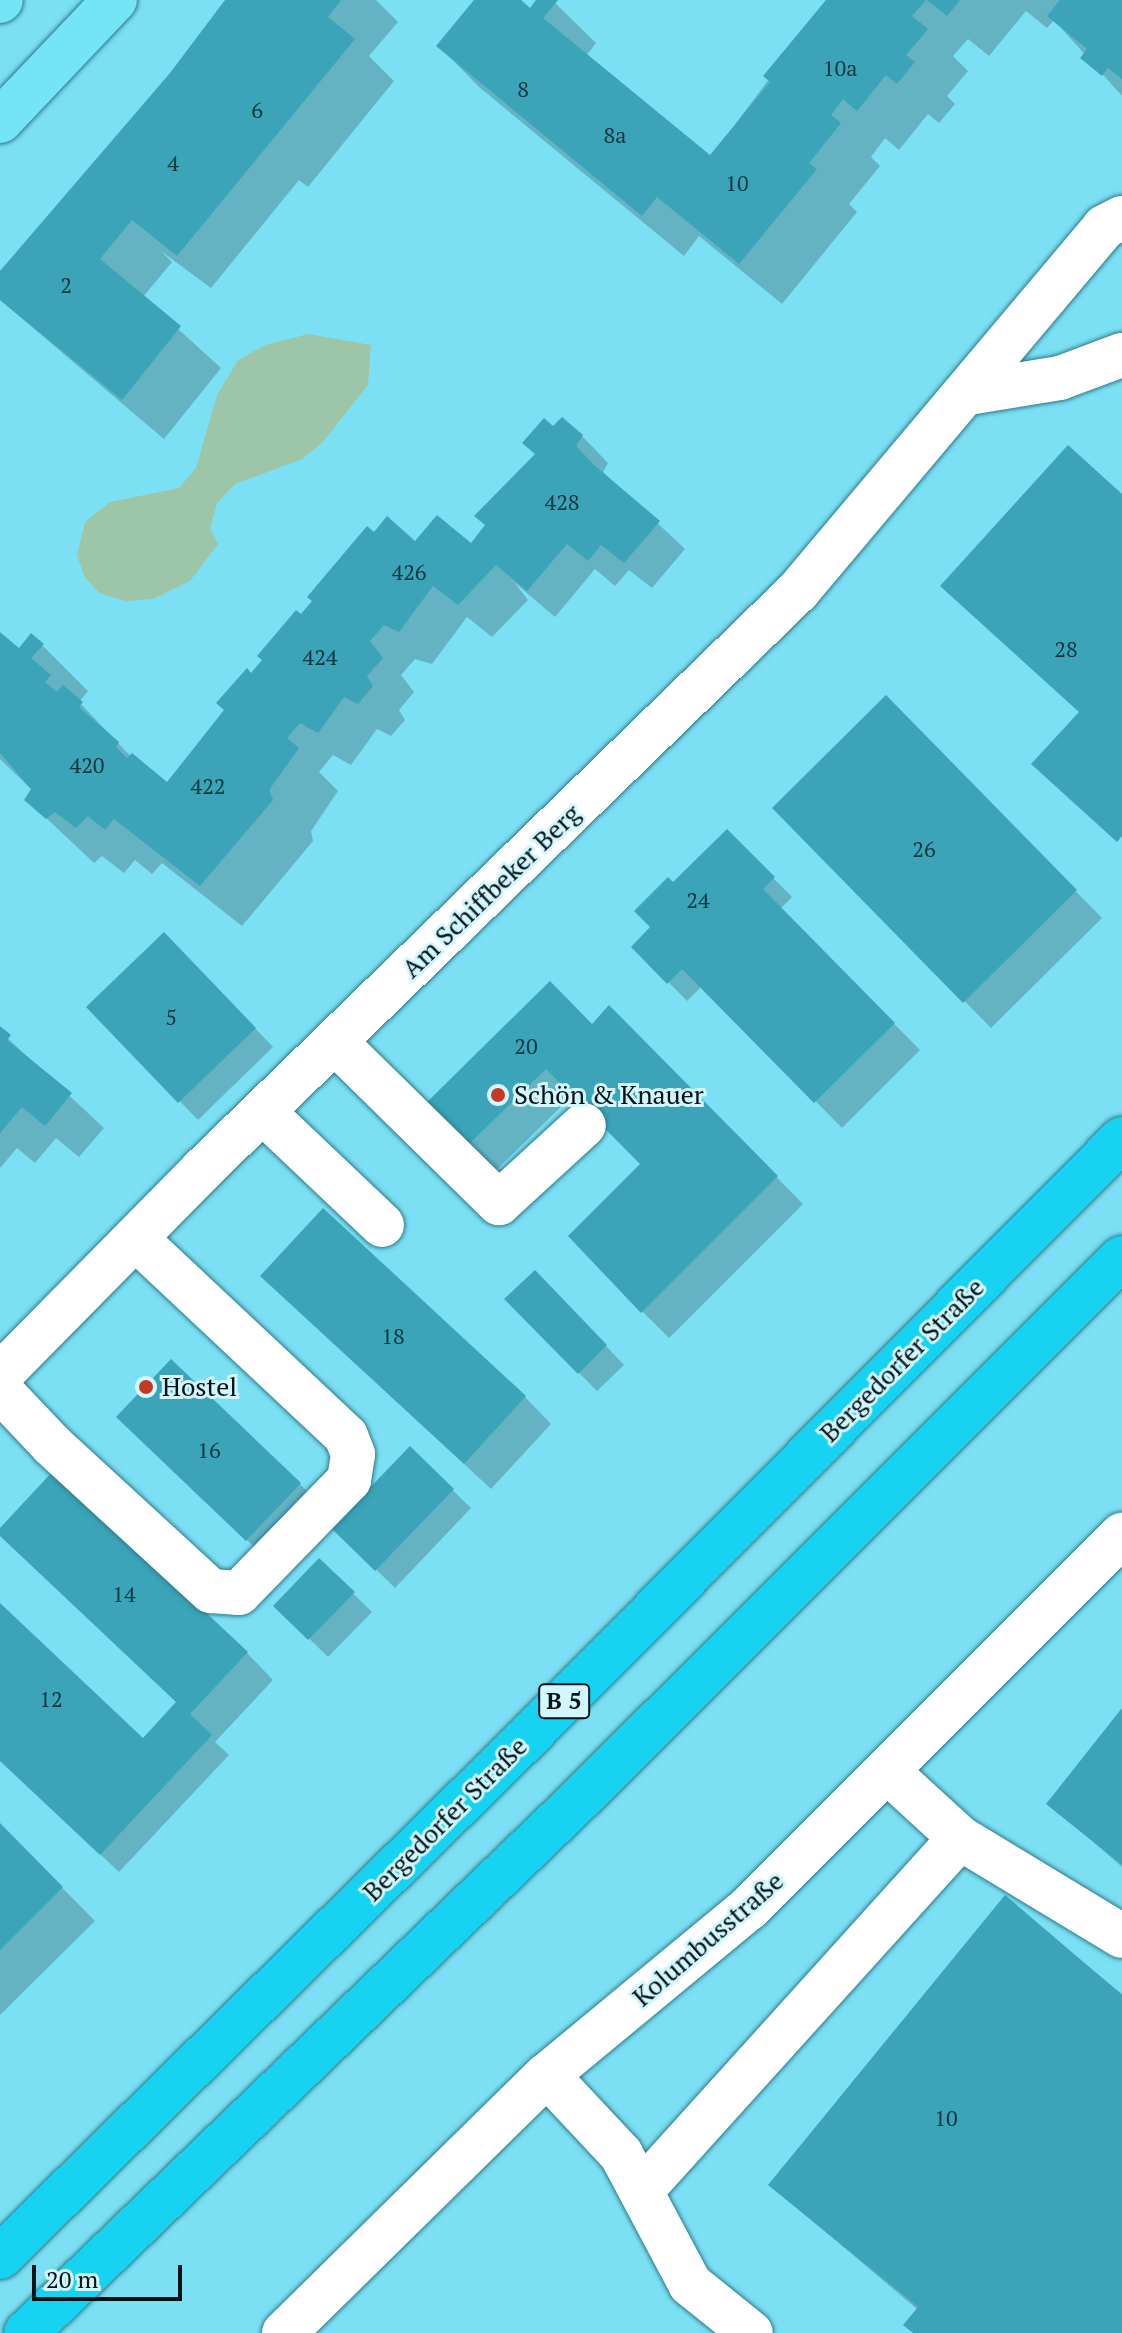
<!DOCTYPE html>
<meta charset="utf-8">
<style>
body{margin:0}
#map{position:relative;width:1122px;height:2333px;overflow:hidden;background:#7ce0f4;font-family:"PT Serif",serif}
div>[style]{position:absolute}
.green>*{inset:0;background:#9cc6a7}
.shadow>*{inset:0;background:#0003}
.building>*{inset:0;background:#3ba4b8}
.roads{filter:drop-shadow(0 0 2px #2d7b8a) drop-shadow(0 0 2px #2d7b8a)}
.minor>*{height:44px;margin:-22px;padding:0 22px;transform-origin:22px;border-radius:22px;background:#fff}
.major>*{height:44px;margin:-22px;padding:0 22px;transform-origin:22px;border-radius:22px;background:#73e5f7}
.highway>*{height:44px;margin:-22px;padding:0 22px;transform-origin:22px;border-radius:22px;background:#15d3f1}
.dots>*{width:22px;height:22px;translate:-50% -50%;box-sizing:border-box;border:4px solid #d3f7ff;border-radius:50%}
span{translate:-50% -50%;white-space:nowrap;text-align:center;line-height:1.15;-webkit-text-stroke:6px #d3f7ff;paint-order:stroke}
.number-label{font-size:22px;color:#0f373f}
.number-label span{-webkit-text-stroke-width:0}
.shield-label span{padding:2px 6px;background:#d3f7ff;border:2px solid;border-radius:6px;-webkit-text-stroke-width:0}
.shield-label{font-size:24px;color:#001317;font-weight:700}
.street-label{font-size:26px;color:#001317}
.poi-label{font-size:26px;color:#001317}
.left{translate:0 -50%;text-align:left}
.scale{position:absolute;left:32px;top:2265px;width:150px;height:36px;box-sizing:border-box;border:4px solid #001317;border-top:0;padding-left:10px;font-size:24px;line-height:28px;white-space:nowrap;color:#001317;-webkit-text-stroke:6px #d3f7ff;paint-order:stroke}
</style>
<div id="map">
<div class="green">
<i style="clip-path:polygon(308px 334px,371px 345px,368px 385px,322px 443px,302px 459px,235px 484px,217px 503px,210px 529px,218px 544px,190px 581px,153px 599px,126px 601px,99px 593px,84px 576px,77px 555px,85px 522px,110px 502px,179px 488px,196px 468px,217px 395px,238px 360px,265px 345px)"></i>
</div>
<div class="shadow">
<i style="clip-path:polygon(227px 0,376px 0,398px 22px,369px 56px,394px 81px,308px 187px,299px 180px,211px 288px,161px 251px,172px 262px,143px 297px,221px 368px,164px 439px,0 300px,0 274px,171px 74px)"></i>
<i style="clip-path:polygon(476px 0,518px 0,531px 10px,539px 0,552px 0,596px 43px,586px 56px,710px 158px,828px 0,1122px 0,1122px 96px,1054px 20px,1047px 28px,1026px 11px,989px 56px,968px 39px,953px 56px,968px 71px,947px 96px,955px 104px,939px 123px,928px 114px,899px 150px,885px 138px,871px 157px,880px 166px,849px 204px,857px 212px,782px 304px,699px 236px,684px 256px,479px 87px,439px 46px)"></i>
<i style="clip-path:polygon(553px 429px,582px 436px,608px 463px,603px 472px,685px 549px,652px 588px,629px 570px,615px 586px,595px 569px,555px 617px,514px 582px,528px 600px,492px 637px,467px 617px,432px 664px,415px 659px,401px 675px,414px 692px,399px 710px,405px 720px,391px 736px,377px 729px,351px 765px,333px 755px,319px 772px,338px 791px,311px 831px,313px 841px,242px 926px,162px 863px,152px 874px,135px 860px,124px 873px,102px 856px,94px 863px,27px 800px,33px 791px,0 759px,0 635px,19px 651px,42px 645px,88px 691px,79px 702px,138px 764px,167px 785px,252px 676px,374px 535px,477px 552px)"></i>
<i style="clip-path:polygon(886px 698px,1102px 918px,991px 1028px,775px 808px)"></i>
<i style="clip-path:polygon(727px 832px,792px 897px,780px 909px,920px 1050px,842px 1128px,702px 986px,687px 1001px,634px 947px,653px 927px,673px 885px)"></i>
<i style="clip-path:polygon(182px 953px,273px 1047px,198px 1120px,89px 1007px)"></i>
<i style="clip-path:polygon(609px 1008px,803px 1204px,669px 1338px,642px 1311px,643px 1164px,574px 1094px,492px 1174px,425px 1106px,592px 1027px)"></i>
<i style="clip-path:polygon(0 1031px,104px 1128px,79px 1157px,56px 1138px,35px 1163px,17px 1148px,0 1168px)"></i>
<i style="clip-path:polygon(554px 1291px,624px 1365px,597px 1391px,507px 1300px)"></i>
<i style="clip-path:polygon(290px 1302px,525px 1397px,551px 1424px,491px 1489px)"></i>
<i style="clip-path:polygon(138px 1436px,300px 1484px,318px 1503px,266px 1558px)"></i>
<i style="clip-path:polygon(410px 1449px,471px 1508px,395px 1588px,334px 1528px)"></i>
<i style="clip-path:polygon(0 1531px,247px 1653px,273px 1680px,215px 1742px,229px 1755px,119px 1872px,0 1760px,0 1606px,143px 1740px,178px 1702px)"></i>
<i style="clip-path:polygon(319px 1560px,372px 1612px,328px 1657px,276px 1606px)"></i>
<i style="clip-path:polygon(1122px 1712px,1122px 1867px,1049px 1803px)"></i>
<i style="clip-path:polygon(0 1825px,95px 1921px,0 2015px)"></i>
<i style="clip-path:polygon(1005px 1898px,1122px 1994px,1122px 2333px,914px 2333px,918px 2310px,770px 2185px)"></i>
</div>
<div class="building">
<i style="clip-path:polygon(225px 0,341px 0,328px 17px,355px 39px,177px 256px,132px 220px,100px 259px,181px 326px,122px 400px,0 300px,0 271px,170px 73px)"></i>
<i style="clip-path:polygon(474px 0,521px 0,530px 8px,536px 0,558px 0,543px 18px,710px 155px,770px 82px,763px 76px,826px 0,926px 0,912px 16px,928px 29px,906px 55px,915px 62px,897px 84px,886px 75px,857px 111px,843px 99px,831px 115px,841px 123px,809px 163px,817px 169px,739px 264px,657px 197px,642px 216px,436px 46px)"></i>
<i style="clip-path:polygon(927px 0,960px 0,947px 16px)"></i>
<i style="clip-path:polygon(1060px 0,1122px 0,1122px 79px,1108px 68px,1102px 76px,1080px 58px,1087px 49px,1047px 16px)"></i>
<i style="clip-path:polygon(562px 417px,583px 435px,576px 446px,594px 465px,660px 521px,624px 563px,601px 545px,588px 561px,567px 544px,527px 591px,496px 565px,458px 605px,433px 586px,399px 632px,384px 625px,370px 641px,383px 658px,367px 676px,373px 686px,358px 704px,344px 697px,318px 733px,300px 723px,287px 738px,299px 748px,269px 790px,273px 800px,200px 886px,114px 819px,105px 830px,88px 816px,76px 828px,55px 812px,46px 819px,24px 800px,31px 789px,0 753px,0 632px,19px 648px,31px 633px,44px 644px,31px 658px,51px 675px,45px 682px,57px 692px,63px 685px,83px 702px,79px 707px,119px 742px,116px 747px,127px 758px,132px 753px,167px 782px,224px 710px,216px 703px,247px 668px,251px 673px,262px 660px,257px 656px,296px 610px,301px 614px,312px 601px,307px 597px,367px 526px,374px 532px,387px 516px,415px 541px,437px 515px,471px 543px,485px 525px,474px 516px,535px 454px,522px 443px,544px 418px,553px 426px)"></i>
<i style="clip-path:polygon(1068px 445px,1122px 494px,1122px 836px,1117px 842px,1031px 764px,1079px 712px,940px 586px)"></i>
<i style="clip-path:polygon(886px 695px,1077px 890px,963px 1003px,772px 808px)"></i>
<i style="clip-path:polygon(727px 829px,775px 877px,763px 889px,895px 1023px,814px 1103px,682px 969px,667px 984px,631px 947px,650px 927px,634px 911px,668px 877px,673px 882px)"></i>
<i style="clip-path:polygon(164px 932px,256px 1028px,178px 1103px,86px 1007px)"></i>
<i style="clip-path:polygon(550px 981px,592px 1024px,609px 1005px,778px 1176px,641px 1313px,568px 1236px,640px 1164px,546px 1069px,464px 1149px,423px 1106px)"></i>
<i style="clip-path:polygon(0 1026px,11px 1035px,7px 1040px,72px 1093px,45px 1126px,22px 1107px,0 1133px)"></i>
<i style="clip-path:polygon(323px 1208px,526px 1396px,464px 1464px,260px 1276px)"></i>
<i style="clip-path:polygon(535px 1270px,607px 1345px,578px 1374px,504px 1299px)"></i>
<i style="clip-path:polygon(171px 1359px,301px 1483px,246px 1541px,116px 1417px)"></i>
<i style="clip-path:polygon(410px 1446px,454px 1489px,375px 1571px,331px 1528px)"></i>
<i style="clip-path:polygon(54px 1470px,248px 1652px,190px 1714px,212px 1735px,100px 1855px,0 1761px,0 1603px,143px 1738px,176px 1702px,0 1536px,0 1528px)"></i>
<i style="clip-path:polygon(319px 1558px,355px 1592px,308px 1640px,273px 1606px)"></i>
<i style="clip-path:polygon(1122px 1708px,1122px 1865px,1046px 1804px)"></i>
<i style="clip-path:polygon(0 1823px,63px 1887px,0 1950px)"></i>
<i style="clip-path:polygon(1005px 1895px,1122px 1995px,1122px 2333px,913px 2333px,903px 2325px,918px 2307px,768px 2185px)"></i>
</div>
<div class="roads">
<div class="minor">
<i style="left:968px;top:393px;width:93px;rotate:-9.3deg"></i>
<i style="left:1060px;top:378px;width:66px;rotate:-20.4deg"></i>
<i style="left:335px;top:1042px;width:230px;rotate:44.5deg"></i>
<i style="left:499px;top:1203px;width:115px;rotate:-42.5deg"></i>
<i style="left:263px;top:1112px;width:164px;rotate:43.5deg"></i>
<i style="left:0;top:1375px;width:288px;rotate:-45.4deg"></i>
<i style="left:202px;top:1170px;width:831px;rotate:-44.17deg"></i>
<i style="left:798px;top:591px;width:476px;rotate:-49.9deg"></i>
<i style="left:1104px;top:227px;width:20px;rotate:-27deg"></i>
<i style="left:0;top:1390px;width:76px;rotate:46.6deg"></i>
<i style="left:52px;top:1445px;width:216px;rotate:42.6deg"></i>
<i style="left:211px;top:1591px;width:28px;rotate:4deg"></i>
<i style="left:239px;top:1593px;width:158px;rotate:-45.8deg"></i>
<i style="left:349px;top:1480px;width:26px;rotate:-81deg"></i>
<i style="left:353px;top:1454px;width:19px;rotate:-111deg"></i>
<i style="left:346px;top:1436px;width:289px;rotate:-136.8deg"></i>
<i style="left:887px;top:1771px;width:99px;rotate:42.5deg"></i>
<i style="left:960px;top:1838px;width:189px;rotate:31.2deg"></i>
<i style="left:547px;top:2075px;width:108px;rotate:46.9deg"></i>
<i style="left:621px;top:2154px;width:147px;rotate:62deg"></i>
<i style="left:690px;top:2284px;width:78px;rotate:38.8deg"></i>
<i style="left:641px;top:2191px;width:476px;rotate:-47.9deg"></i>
<i style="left:284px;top:2333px;width:368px;rotate:-44.5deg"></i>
<i style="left:547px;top:2075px;width:262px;rotate:-39.6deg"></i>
<i style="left:749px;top:1908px;width:528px;rotate:-45deg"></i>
</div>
<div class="major">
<i style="left:0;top:1px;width:1px;rotate:-45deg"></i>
<i style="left:0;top:121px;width:167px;rotate:-46.5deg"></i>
</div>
<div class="highway">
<i style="left:0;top:2257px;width:734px;rotate:-44.56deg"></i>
<i style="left:523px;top:1742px;width:850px;rotate:-45.19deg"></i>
<i style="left:26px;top:2333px;width:772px;rotate:-43.95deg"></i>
<i style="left:582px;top:1797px;width:763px;rotate:-44.95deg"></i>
</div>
</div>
<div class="dots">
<i style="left:498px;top:1095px;background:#c53a20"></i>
<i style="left:146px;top:1387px;background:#c53a20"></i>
</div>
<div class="number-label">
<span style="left:840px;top:68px">10a</span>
<span style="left:523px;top:89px">8</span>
<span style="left:257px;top:110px">6</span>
<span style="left:615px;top:135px">8a</span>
<span style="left:173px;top:163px">4</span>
<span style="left:737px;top:183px">10</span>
<span style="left:66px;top:285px">2</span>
<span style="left:562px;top:502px">428</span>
<span style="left:409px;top:572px">426</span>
<span style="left:1066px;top:649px">28</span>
<span style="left:320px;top:657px">424</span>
<span style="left:87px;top:765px">420</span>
<span style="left:208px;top:786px">422</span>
<span style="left:924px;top:849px">26</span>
<span style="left:698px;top:900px">24</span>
<span style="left:171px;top:1017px">5</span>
<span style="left:526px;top:1046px">20</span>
<span style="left:393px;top:1336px">18</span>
<span style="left:209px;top:1450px">16</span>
<span style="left:124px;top:1594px">14</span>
<span style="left:51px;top:1699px">12</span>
<span style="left:946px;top:2118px">10</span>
</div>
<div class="shield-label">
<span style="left:564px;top:1701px">B 5</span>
</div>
<div class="street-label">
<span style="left:491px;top:891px;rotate:-44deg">Am Schiffbeker Berg</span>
<span style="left:902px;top:1360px;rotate:-45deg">Bergedorfer Straße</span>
<span style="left:445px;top:1819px;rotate:-45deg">Bergedorfer Straße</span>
<span style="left:708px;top:1939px;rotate:-41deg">Kolumbusstraße</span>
</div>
<div class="poi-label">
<span class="left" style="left:514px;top:1095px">Schön &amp; Knauer</span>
<span class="left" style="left:162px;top:1387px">Hostel</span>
</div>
<div class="scale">20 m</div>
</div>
